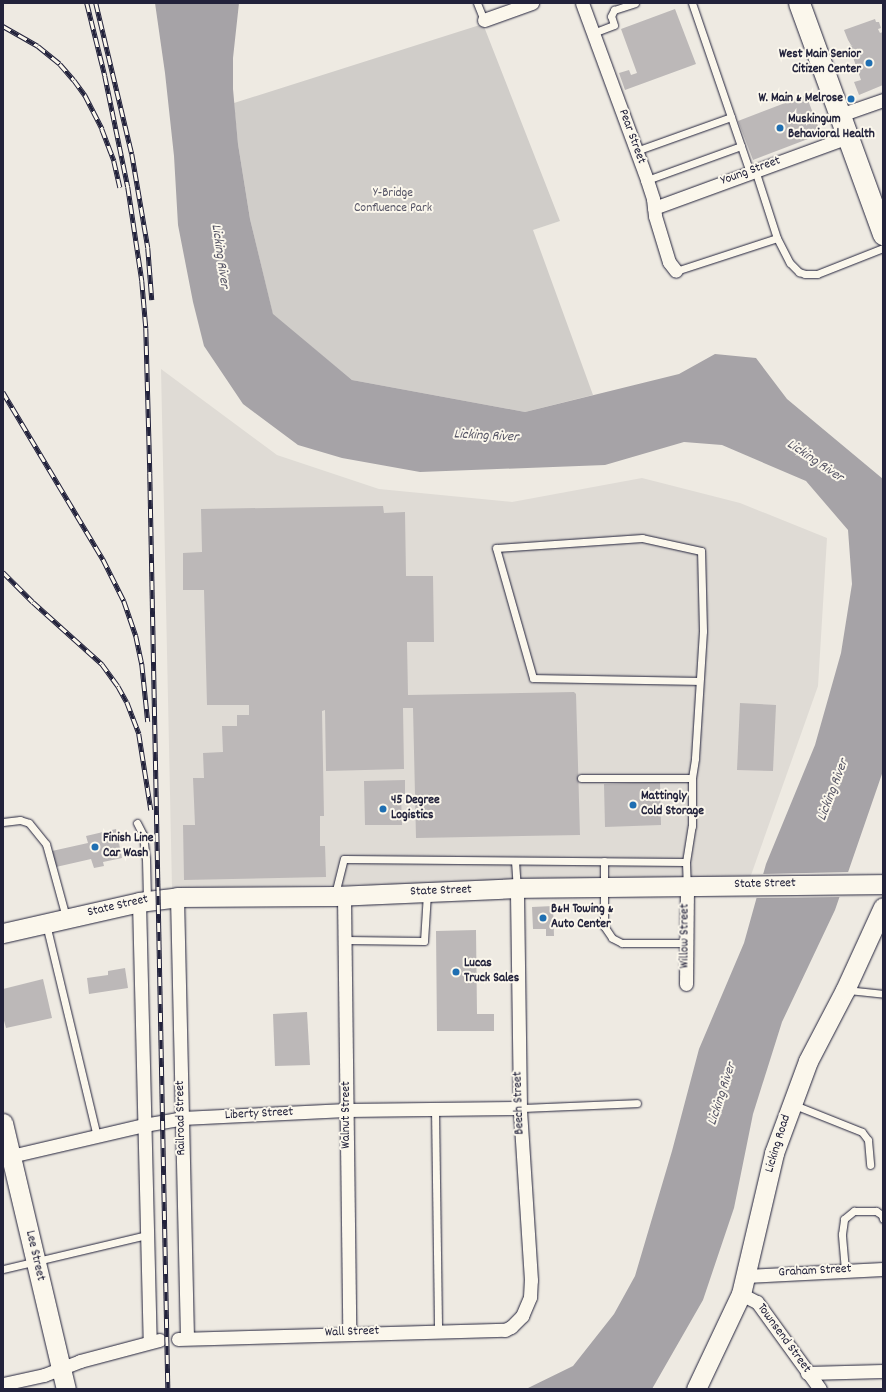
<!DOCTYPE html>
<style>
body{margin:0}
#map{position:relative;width:886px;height:1392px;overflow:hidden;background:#eeeae2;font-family:Dekko,sans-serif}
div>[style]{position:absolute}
.built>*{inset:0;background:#dfdbd5}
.green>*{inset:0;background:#d0cdc9}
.water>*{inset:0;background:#a6a3a7}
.pier>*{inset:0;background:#eeeae2}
.building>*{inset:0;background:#bcb8b8}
.roads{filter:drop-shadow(0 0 1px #22223b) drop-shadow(0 0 1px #22223b)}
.lane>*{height:7px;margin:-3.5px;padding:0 3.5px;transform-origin:3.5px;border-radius:3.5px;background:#fbf7ec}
.street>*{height:13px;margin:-6.5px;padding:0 6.5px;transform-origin:6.5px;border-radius:6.5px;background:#fbf7ec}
.secondary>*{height:19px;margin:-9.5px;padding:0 9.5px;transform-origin:9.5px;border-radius:9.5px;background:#fbf7ec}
.primary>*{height:21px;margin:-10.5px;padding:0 10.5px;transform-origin:10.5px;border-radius:10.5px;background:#fbf7ec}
.rail>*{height:4.5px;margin-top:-2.25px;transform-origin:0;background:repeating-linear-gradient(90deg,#fbf7ec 0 9px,#22223b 0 18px);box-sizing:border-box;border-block:1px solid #22223b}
.dots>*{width:11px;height:11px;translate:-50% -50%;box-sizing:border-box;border:2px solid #fbf7ec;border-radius:50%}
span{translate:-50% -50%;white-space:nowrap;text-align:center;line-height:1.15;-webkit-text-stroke:4px #fbf7ec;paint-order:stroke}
.poi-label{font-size:13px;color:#22223b;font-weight:700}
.right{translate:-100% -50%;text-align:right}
.left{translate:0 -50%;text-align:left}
.street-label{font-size:13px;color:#22223b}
.park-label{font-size:13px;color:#565566}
.water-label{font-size:14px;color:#575666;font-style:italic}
.frame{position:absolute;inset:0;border:4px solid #22223b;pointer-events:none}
</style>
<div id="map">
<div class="built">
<i style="clip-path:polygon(161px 369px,277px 455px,379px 489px,512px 502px,642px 478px,740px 503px,827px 538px,818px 686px,750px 878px,172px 888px)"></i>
</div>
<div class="green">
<i style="clip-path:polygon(483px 24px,560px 221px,533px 230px,593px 395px,525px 412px,352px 380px,273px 315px,250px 219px,238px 144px,234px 103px)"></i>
</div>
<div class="water">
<i style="clip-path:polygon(155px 3px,239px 3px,233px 58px,233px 89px,238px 144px,250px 219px,273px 314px,352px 380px,525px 412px,679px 374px,715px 354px,756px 358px,787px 399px,883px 479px,883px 771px,835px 910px,782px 1022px,753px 1114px,734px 1208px,703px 1300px,652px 1389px,526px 1389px,573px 1366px,614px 1314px,635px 1276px,672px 1151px,699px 1049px,744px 943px,766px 864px,815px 745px,841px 653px,852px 584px,848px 530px,806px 481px,722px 445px,684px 442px,605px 465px,420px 472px,342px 458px,298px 445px,243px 404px,204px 346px,193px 302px,178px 225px,174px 156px,165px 73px)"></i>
</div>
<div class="pier">
<i style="clip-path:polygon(850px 872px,841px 897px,755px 898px,761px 874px)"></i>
</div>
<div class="building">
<i style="clip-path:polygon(675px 9px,696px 64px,625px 90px,619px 73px,629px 70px,631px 75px,637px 73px,621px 29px)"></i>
<i style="clip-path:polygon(875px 19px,876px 22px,879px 22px,881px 28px,878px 29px,880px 33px,883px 32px,883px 85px,859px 95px,854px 82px,861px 80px,849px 46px,853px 45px,851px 45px,848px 40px,844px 30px)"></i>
<i style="clip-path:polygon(806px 95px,821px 134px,753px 160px,738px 121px)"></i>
<i style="clip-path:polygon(383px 506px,384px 513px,405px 512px,406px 576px,433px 576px,434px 642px,407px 642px,408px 695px,574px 692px,576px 694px,580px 835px,416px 838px,413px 708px,403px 708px,404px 769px,326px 771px,325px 710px,322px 711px,324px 816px,320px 816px,320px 846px,325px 846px,326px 877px,184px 880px,183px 825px,195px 825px,193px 778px,204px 778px,203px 753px,223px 752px,222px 726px,237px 726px,237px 715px,249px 715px,249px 705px,207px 705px,204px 590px,183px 590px,183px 553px,202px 552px,201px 509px)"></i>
<i style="clip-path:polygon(740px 703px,776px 705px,773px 771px,737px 770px)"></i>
<i style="clip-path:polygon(405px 780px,405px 794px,401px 794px,402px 825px,365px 825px,364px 781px)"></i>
<i style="clip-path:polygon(660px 782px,661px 825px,605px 827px,604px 784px)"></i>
<i style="clip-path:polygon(116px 829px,122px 858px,103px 862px,104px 866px,94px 868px,91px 859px,56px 867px,52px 851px,88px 843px,86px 836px)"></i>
<i style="clip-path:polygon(553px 906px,554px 936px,546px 936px,546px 929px,533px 929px,532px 907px)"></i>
<i style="clip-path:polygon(476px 930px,477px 1014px,494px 1014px,494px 1031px,437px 1031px,436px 931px)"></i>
<i style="clip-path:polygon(125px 968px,128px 988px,89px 994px,87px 978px,108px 975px,108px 971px)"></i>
<i style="clip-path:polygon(43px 979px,52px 1018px,6px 1028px,3px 1017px,3px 989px)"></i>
<i style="clip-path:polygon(307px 1012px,310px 1065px,275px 1066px,273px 1014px)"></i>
</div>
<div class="roads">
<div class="lane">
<i style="left:477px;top:3px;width:18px;rotate:68deg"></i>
<i style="left:692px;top:3px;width:179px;rotate:71.1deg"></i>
<i style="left:593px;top:33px;width:22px;rotate:-21deg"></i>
<i style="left:614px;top:25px;width:9px;rotate:-108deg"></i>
<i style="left:611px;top:16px;width:7px;rotate:-63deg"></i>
<i style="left:614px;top:10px;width:22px;rotate:-18deg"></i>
<i style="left:636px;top:151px;width:101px;rotate:-19.7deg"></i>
<i style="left:755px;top:170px;width:71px;rotate:72.1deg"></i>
<i style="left:777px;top:238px;width:28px;rotate:63deg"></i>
<i style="left:790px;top:263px;width:13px;rotate:45deg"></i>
<i style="left:799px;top:272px;width:6px;rotate:18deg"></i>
<i style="left:805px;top:274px;width:12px"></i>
<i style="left:817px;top:274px;width:71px;rotate:-21.5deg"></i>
<i style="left:647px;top:180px;width:100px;rotate:-19.9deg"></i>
<i style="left:676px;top:271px;width:106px;rotate:-18.1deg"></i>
<i style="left:581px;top:778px;width:111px"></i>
<i style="left:3px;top:822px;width:17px;rotate:-7deg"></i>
<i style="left:20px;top:820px;width:9px;rotate:18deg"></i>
<i style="left:29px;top:823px;width:27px;rotate:51deg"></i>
<i style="left:46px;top:844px;width:76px;rotate:74.7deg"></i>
<i style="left:137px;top:823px;width:13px;rotate:63deg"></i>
<i style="left:143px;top:835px;width:24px;rotate:83deg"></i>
<i style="left:146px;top:859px;width:41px;rotate:88.6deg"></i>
<i style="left:515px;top:861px;width:26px;rotate:86deg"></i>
<i style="left:604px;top:861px;width:65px;rotate:90deg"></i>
<i style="left:604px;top:926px;width:14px;rotate:56deg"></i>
<i style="left:612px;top:938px;width:11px;rotate:27deg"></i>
<i style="left:622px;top:943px;width:64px"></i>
<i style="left:686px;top:862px;width:36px;rotate:-81deg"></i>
<i style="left:692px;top:826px;width:48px;rotate:-90deg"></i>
<i style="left:692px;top:778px;width:20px;rotate:-81deg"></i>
<i style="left:695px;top:758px;width:127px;rotate:-86.4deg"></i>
<i style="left:703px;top:631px;width:80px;rotate:-91.4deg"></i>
<i style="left:701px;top:551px;width:60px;rotate:-167.6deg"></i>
<i style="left:642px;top:538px;width:146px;rotate:176.1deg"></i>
<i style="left:496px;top:548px;width:135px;rotate:74.1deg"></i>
<i style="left:533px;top:678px;width:166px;rotate:1deg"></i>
<i style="left:335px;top:894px;width:36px;rotate:-76deg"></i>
<i style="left:344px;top:859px;width:342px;rotate:0.5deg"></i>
<i style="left:686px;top:862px;width:23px;rotate:88deg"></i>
<i style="left:46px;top:924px;width:218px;rotate:76.5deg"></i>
<i style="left:346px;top:940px;width:78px;rotate:0.7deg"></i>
<i style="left:424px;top:941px;width:48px;rotate:-86.4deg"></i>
<i style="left:847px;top:990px;width:36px;rotate:6deg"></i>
<i style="left:792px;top:1104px;width:75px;rotate:21.8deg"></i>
<i style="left:862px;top:1132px;width:10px;rotate:53deg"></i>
<i style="left:868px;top:1140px;width:25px;rotate:85deg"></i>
<i style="left:520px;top:1108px;width:117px;rotate:-2.4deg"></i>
<i style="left:435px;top:1109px;width:221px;rotate:89.2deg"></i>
<i style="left:3px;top:1269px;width:148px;rotate:-13.3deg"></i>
<i style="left:845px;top:1270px;width:36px;rotate:-95deg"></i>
<i style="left:842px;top:1234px;width:15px;rotate:-82deg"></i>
<i style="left:844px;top:1219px;width:13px;rotate:-39deg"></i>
<i style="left:854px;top:1211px;width:22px"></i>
<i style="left:876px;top:1211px;width:7px;rotate:34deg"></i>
<i style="left:882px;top:1215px;width:4px;rotate:76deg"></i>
</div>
<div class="street">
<i style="left:582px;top:3px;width:189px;rotate:69.8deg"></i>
<i style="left:647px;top:180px;width:20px;rotate:72deg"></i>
<i style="left:653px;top:199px;width:17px;rotate:83deg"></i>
<i style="left:655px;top:216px;width:48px;rotate:73.1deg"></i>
<i style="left:669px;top:262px;width:11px;rotate:52deg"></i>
<i style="left:484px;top:20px;width:51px;rotate:-19.5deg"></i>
<i style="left:840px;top:115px;width:46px;rotate:-19.2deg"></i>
<i style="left:654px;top:208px;width:207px;rotate:-20.1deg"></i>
<i style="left:344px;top:896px;width:437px;rotate:89.3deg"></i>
<i style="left:177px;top:897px;width:441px;rotate:88.7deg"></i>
<i style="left:139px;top:902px;width:439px;rotate:88.6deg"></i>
<i style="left:686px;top:984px;width:97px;rotate:-89.4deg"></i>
<i style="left:11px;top:1156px;width:137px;rotate:-13.1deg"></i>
<i style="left:144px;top:1125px;width:39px;rotate:-10deg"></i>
<i style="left:182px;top:1118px;width:164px;rotate:-2.8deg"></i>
<i style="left:346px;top:1110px;width:174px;rotate:-0.7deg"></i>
<i style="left:746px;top:1276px;width:137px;rotate:-2.9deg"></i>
<i style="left:741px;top:1294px;width:18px;rotate:27deg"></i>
<i style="left:757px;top:1302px;width:107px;rotate:54.1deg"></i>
<i style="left:178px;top:1339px;width:327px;rotate:-1.6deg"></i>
<i style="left:505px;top:1330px;width:7px;rotate:-27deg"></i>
<i style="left:511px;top:1327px;width:16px;rotate:-45deg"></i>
<i style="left:522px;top:1316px;width:21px;rotate:-67deg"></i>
<i style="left:530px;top:1297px;width:17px;rotate:-87deg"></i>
<i style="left:531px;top:1280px;width:172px;rotate:-93.7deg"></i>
<i style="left:520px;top:1108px;width:220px;rotate:-90.8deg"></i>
<i style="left:807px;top:1373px;width:76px;rotate:-1.5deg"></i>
<i style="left:3px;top:1384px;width:42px;rotate:-12.4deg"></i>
<i style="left:44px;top:1375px;width:39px;rotate:-21deg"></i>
<i style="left:80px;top:1361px;width:82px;rotate:-14.9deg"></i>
</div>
<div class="secondary">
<i style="left:3px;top:933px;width:139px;rotate:-12.8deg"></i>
<i style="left:139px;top:902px;width:38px;rotate:-7deg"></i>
<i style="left:177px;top:897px;width:158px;rotate:-0.4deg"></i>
<i style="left:335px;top:896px;width:182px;rotate:-2.5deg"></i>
<i style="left:517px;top:888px;width:366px;rotate:-0.6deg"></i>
<i style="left:3px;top:1123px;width:273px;rotate:76.7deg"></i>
<i style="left:696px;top:1389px;width:105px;rotate:-64.7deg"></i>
<i style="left:741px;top:1294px;width:145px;rotate:-76.8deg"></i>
<i style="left:774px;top:1153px;width:98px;rotate:-69.7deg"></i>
<i style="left:808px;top:1061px;width:80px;rotate:-62.5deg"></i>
<i style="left:845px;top:990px;width:91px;rotate:-65.4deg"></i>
</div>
<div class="primary">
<i style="left:799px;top:3px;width:246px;rotate:70deg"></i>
</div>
</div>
<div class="rail">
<i style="left:87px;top:3px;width:75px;rotate:76.1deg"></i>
<i style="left:105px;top:76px;width:113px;rotate:78.3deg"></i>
<i style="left:128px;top:187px;width:95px;rotate:81.5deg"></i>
<i style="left:142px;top:281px;width:47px;rotate:85.1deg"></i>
<i style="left:146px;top:328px;width:145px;rotate:88.4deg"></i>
<i style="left:150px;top:473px;width:916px;rotate:88.87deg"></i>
<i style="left:96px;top:3px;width:155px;rotate:76.6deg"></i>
<i style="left:132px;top:154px;width:95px;rotate:80.3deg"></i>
<i style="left:148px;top:248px;width:52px;rotate:85.6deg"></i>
<i style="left:3px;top:26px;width:40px;rotate:29.7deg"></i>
<i style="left:38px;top:46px;width:28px;rotate:39deg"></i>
<i style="left:60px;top:64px;width:21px;rotate:49deg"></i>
<i style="left:74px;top:80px;width:19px;rotate:54deg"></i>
<i style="left:85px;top:95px;width:38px;rotate:63deg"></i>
<i style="left:102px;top:129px;width:34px;rotate:69deg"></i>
<i style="left:114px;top:161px;width:27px;rotate:77deg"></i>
<i style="left:3px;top:392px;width:195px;rotate:59.1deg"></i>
<i style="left:103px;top:559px;width:47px;rotate:63.4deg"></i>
<i style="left:124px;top:601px;width:37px;rotate:71deg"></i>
<i style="left:136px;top:636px;width:29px;rotate:78deg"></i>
<i style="left:142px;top:664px;width:58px;rotate:84.1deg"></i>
<i style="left:3px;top:572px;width:42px;rotate:45deg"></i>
<i style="left:33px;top:602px;width:93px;rotate:41.9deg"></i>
<i style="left:102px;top:664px;width:27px;rotate:54deg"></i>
<i style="left:118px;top:686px;width:18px;rotate:61deg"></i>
<i style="left:127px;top:702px;width:34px;rotate:69deg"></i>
<i style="left:139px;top:734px;width:77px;rotate:81deg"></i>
</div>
<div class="dots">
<i style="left:869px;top:63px;background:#1f6fb2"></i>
<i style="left:851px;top:99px;background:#1f6fb2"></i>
<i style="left:780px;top:128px;background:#1f6fb2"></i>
<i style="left:633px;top:805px;background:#1f6fb2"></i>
<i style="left:383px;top:809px;background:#1f6fb2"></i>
<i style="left:95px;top:847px;background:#1f6fb2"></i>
<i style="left:543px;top:918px;background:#1f6fb2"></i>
<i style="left:456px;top:972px;background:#1f6fb2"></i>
</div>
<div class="poi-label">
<span class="right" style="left:861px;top:63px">West Main Senior<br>Citizen Center</span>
<span class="right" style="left:843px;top:99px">W. Main &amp; Melrose</span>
<span class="left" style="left:788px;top:128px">Muskingum<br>Behavioral Health</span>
<span class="left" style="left:641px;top:805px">Mattingly<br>Cold Storage</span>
<span class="left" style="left:391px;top:809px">45 Degree<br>Logistics</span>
<span class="left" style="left:103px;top:847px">Finish Line<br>Car Wash</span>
<span class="left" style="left:551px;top:918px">B&amp;H Towing &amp;<br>Auto Center</span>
<span class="left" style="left:464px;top:972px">Lucas<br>Truck Sales</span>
</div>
<div class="street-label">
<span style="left:631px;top:137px;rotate:70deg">Pear Street</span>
<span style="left:751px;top:172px;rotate:-20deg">Young Street</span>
<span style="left:765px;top:885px;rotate:-1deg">State Street</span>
<span style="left:441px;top:892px;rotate:-2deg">State Street</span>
<span style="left:118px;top:907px;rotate:-13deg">State Street</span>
<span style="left:686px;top:936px;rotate:-90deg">Willow Street</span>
<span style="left:520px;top:1103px;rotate:-92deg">Beech Street</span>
<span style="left:259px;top:1115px;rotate:-3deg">Liberty Street</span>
<span style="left:347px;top:1115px;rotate:-90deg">Walnut Street</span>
<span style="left:182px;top:1118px;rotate:-91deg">Railroad Street</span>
<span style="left:779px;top:1144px;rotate:-73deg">Licking Road</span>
<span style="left:34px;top:1256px;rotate:77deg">Lee Street</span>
<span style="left:815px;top:1272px;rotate:-3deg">Graham Street</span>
<span style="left:352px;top:1333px;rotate:-2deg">Wall Street</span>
<span style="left:783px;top:1339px;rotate:54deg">Townsend Street</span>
</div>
<div class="park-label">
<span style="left:393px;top:202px">Y-Bridge<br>Confluence Park</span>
</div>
<div class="water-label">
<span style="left:220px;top:256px;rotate:82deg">Licking River</span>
<span style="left:486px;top:436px;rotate:3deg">Licking River</span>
<span style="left:815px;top:461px;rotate:34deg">Licking River</span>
<span style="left:833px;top:790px;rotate:-69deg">Licking River</span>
<span style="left:722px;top:1094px;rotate:-72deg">Licking River</span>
</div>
<div class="frame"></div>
</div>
